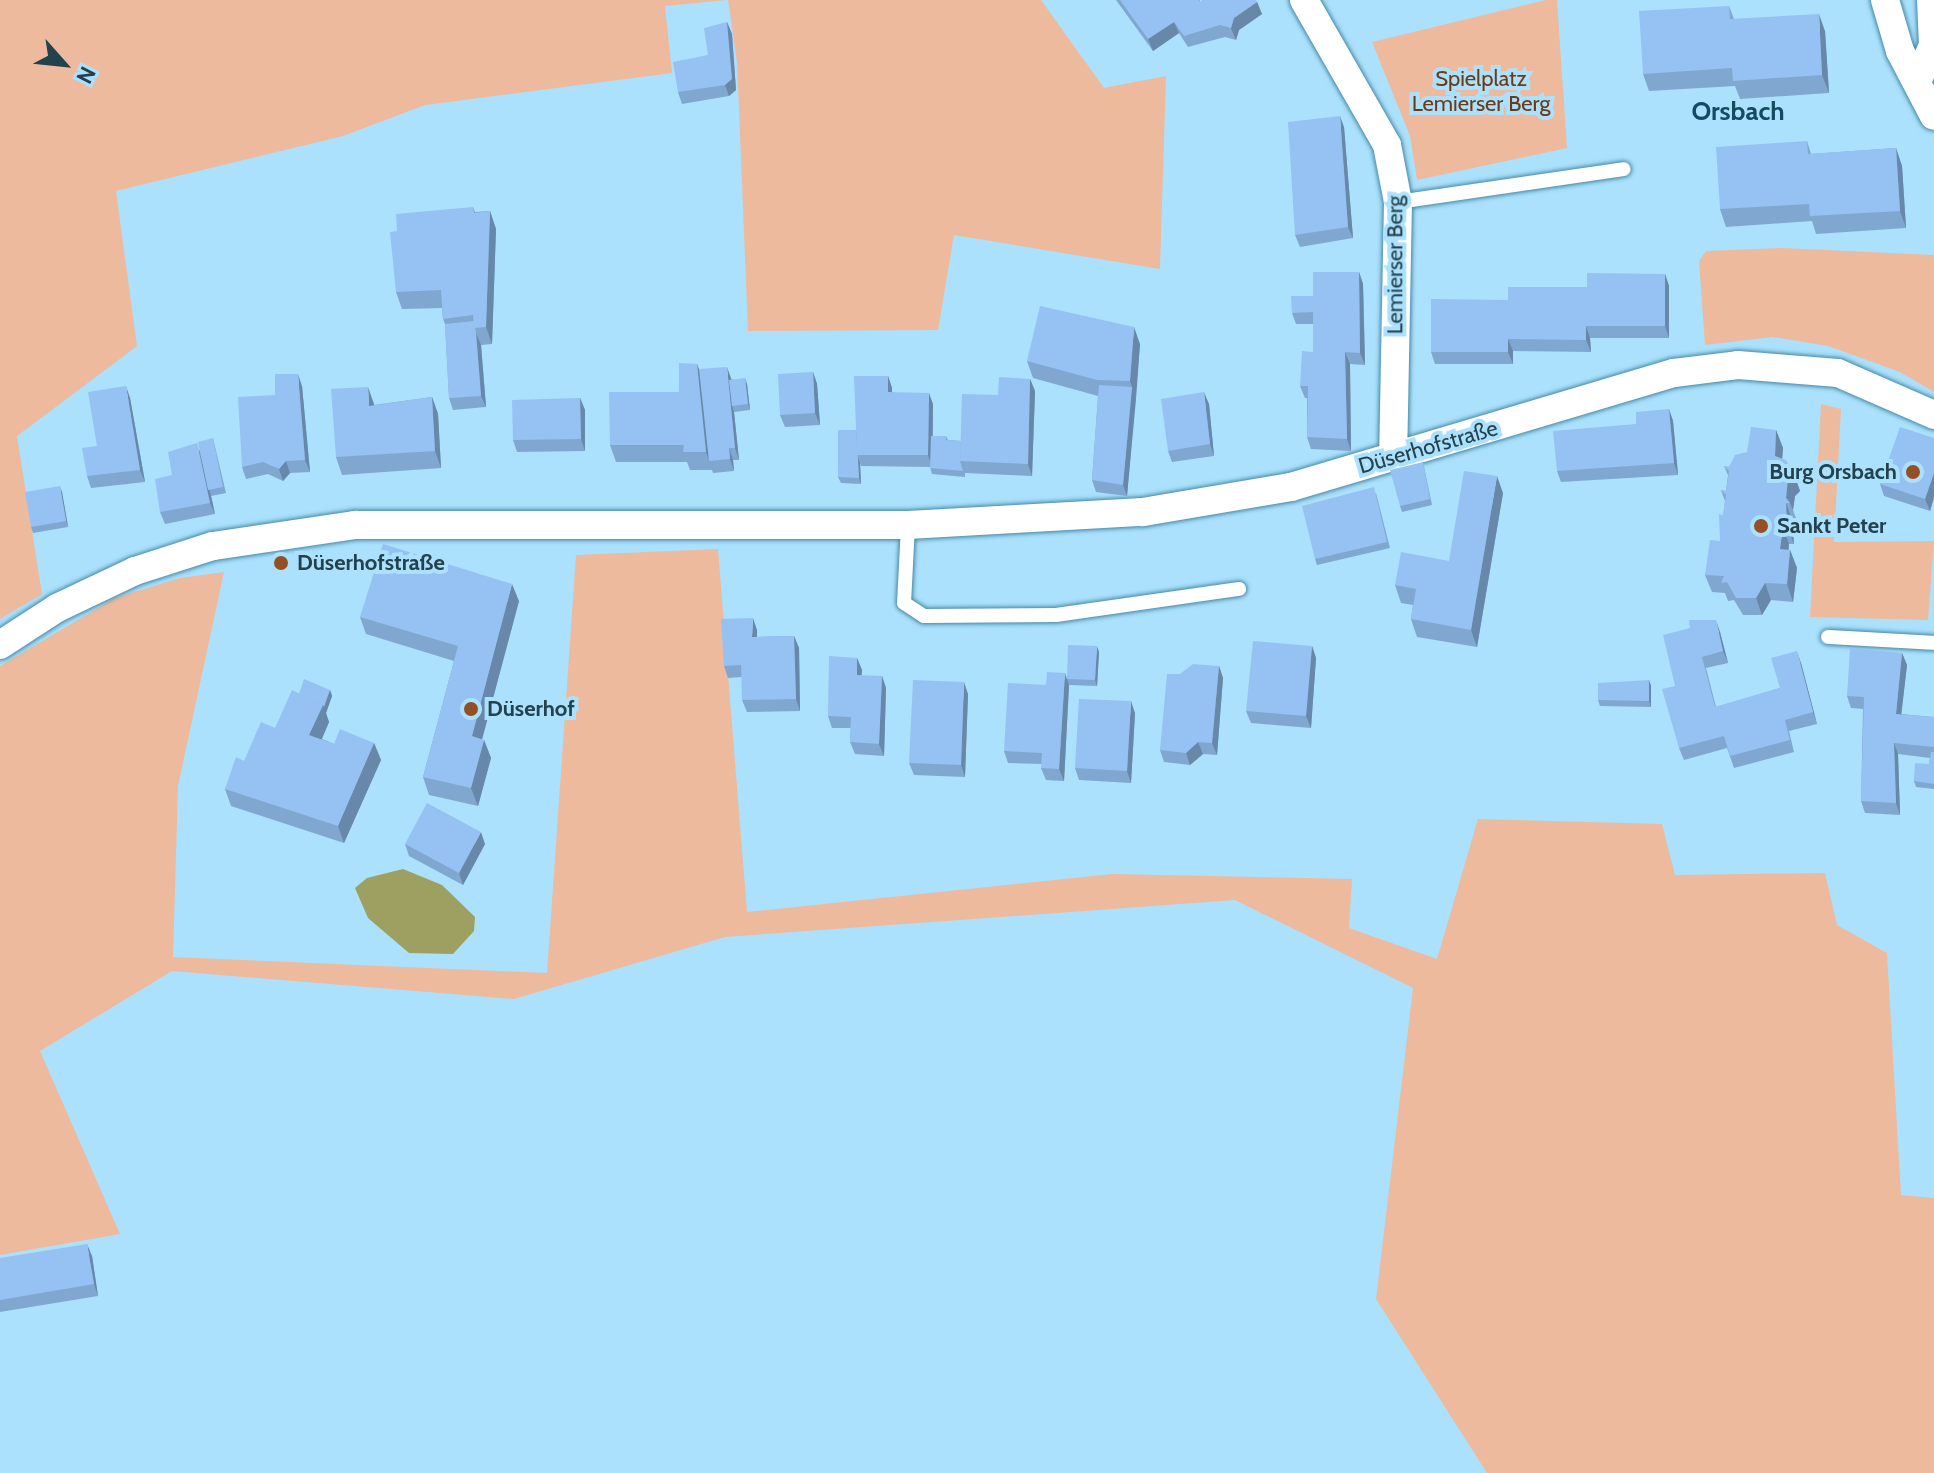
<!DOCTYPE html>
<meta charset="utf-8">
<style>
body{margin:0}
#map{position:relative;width:1934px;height:1473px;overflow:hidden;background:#abe1fc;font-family:Cabin,sans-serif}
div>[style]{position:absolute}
.green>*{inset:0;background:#edba9e}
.water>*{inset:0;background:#9da061}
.roads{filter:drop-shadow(0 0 2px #4589a8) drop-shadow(0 0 2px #4589a8)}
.service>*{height:14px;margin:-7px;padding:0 7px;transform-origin:7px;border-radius:7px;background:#fff}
.minor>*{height:28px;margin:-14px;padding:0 14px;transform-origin:14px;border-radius:14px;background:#fff}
.wall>*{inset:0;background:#80a7d0}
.shaded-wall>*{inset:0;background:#6888a9}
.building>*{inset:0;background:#95c2f2}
.dots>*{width:22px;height:22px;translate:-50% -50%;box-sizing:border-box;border:4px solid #abe1fc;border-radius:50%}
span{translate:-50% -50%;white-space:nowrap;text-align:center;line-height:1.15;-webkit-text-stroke:8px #abe1fc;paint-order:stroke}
.park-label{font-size:22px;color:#703915}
.street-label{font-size:22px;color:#24414e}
.poi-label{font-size:22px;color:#24414e;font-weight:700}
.right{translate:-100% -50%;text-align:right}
.left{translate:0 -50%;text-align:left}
.quarter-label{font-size:26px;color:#154b61;font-weight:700}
.north{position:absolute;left:24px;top:24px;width:80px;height:80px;-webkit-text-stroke:6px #abe1fc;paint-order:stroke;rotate:117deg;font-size:22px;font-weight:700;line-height:32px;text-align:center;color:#24414e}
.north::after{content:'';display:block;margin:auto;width:28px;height:36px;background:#24414e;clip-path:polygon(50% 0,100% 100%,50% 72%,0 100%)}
</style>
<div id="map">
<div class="green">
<i style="clip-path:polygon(0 0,727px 0,665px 6px,672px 73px,425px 105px,343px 136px,116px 191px,137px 346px,17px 436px,42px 594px,0 619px)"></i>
<i style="clip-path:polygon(728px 0,1041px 0,1104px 88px,1166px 76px,1160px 269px,954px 235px,938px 330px,748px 331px,737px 62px)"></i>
<i style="clip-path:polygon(1546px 0,1557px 0,1567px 148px,1417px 180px,1410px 136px,1372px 42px)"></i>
<i style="clip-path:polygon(1783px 248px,1934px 255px,1934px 392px,1900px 372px,1828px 346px,1773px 337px,1705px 345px,1699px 261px,1706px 251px)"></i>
<i style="clip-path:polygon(1821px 404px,1841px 409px,1834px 542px,1934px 541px,1928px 620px,1810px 617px)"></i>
<i style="clip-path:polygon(718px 549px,747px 912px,1112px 874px,1352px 879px,1349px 928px,1437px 959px,1478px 819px,1662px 824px,1675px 875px,1825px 873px,1837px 925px,1887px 953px,1901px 1195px,1934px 1198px,1934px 1473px,1487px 1473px,1376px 1299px,1413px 988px,1235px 900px,725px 937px,514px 999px,172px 971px,40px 1051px,120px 1234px,0 1255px,0 666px,115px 598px,180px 578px,224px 572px,178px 786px,173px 957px,547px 973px,576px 555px)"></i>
</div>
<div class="water">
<i style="clip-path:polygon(403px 869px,442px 885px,475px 917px,474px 931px,453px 954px,409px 953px,368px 918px,355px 888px,367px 878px)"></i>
</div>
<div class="roads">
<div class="service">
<i style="left:1398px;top:202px;width:228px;rotate:-8.3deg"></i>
<i style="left:908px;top:525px;width:78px;rotate:92.9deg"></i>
<i style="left:904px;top:603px;width:24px;rotate:33deg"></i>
<i style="left:924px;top:616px;width:132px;rotate:-0.4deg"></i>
<i style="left:1056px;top:615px;width:185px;rotate:-8.1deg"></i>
<i style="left:1828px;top:637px;width:106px;rotate:3.2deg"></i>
</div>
<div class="minor">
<i style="left:1304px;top:0;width:167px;rotate:60.2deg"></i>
<i style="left:1387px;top:145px;width:58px;rotate:79.1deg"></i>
<i style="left:1398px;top:202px;width:255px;rotate:91.1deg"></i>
<i style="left:1885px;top:0;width:53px;rotate:73.6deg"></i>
<i style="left:1900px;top:51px;width:73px;rotate:62.4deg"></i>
<i style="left:1917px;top:82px;width:40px;rotate:-66.6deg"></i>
<i style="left:1933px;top:45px;width:45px;rotate:-92.5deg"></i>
<i style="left:0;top:645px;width:68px;rotate:-33deg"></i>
<i style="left:57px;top:608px;width:86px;rotate:-25.4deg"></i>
<i style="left:135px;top:571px;width:82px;rotate:-17.8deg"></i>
<i style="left:213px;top:546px;width:144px;rotate:-8.4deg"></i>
<i style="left:355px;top:525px;width:553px"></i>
<i style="left:908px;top:525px;width:235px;rotate:-3.2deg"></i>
<i style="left:1143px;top:512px;width:150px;rotate:-9.6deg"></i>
<i style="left:1291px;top:487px;width:400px;rotate:-16.6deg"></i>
<i style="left:1674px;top:373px;width:64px;rotate:-7.1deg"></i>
<i style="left:1738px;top:365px;width:100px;rotate:4.6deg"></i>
<i style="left:1838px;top:373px;width:105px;rotate:23.6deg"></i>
</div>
</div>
<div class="wall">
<i style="clip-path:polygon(1116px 0,1200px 0,1200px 2px,1257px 2px,1262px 14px,1239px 30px,1236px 40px,1225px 37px,1188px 47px,1179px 33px,1153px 51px)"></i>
<i style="clip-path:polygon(1729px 6px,1734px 19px,1825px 31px,1829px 93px,1740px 99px,1735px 86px,1649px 91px,1643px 74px)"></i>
<i style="clip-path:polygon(727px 22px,732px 34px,736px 90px,729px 96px,682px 104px,678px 92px,708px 55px)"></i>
<i style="clip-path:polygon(1344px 127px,1353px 238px,1300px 247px,1295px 235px)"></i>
<i style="clip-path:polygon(1807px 141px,1811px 154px,1896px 148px,1902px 166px,1906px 228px,1816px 234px,1812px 221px,1726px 227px,1720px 209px)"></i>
<i style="clip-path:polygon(473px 207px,475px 212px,490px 211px,496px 229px,492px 344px,481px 345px,486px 407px,453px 410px,449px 398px,445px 324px,443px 319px,442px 308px,402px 309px,396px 292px,397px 231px)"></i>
<i style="clip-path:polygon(1359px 272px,1363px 284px,1365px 365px,1350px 364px,1351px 451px,1311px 449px,1307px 437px,1307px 398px,1305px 398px,1300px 386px,1313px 352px,1313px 324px,1296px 324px,1292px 313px,1313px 296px)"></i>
<i style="clip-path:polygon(1665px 274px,1669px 286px,1669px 338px,1590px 338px,1591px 352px,1513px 351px,1513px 364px,1435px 364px,1431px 352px,1508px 300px)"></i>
<i style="clip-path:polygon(1140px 344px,1127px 496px,1096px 492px,1092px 480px,1098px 396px,1033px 378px,1027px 361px)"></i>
<i style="clip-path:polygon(697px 364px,699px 369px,747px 384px,750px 410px,734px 412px,739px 460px,733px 460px,734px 471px,713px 473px,712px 470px,690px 470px,687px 462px,616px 462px,610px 445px,679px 392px)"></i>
<i style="clip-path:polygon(813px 372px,817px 384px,820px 425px,785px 427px,780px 415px)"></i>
<i style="clip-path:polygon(888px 376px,892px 388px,892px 392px,933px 404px,933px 436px,946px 436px,948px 440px,961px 441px,998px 395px,1030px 379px,1035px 391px,1032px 476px,965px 473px,965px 477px,932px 474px,930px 467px,861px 466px,860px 463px,861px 484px,841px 483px,838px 477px,856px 430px)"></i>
<i style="clip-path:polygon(302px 386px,310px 472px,290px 473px,283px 481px,268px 474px,246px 479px,242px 467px,275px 395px)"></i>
<i style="clip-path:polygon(432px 397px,438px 414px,441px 468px,342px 475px,336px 457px,374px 405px)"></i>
<i style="clip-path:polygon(130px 398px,145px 482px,91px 488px,87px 476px,97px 446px)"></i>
<i style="clip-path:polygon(580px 398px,585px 410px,585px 451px,517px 452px,513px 440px)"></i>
<i style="clip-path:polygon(1209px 404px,1214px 456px,1172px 462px,1168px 451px)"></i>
<i style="clip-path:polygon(1669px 409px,1673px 421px,1678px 475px,1561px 482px,1557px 471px,1636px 424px)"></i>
<i style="clip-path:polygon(1776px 430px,1783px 448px,1782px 459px,1794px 474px,1800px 491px,1795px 496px,1793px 510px,1797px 521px,1792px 520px,1794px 544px,1789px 544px,1789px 550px,1790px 550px,1797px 568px,1793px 602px,1771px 600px,1762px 615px,1743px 615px,1734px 600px,1728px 601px,1725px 593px,1712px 592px,1705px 575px,1720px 541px,1725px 501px,1721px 490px,1726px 491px,1728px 475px,1724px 466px,1729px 467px)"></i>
<i style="clip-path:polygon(213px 438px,226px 493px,211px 496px,215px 514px,165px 524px,160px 512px,172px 475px)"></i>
<i style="clip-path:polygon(1934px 438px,1934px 497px,1930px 511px,1884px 496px,1880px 484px)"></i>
<i style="clip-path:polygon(1423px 462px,1432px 505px,1402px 512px,1400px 506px)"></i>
<i style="clip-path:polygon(62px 492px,68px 527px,33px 533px,31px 527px)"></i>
<i style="clip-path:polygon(1376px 493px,1390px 548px,1317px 565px,1315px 559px)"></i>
<i style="clip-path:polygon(1503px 493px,1477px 647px,1417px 637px,1411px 619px,1413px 605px,1401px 603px,1395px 585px,1449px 561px)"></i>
<i style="clip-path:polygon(519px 601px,482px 740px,484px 740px,491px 758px,478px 806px,429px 795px,423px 777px,454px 661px,366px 634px,360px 617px)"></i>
<i style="clip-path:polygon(757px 630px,757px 637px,794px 636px,799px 648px,800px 711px,747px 712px,742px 700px,742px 677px,728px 678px,724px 666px)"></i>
<i style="clip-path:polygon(1720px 632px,1728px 663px,1706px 668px,1716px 707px,1780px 688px,1801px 663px,1817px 724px,1789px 731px,1794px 752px,1734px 768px,1727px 748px,1684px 760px,1679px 748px,1675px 686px)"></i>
<i style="clip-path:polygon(1312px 646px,1316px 658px,1311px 728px,1251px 723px,1246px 711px)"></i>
<i style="clip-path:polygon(1099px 652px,1097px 686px,1069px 685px,1064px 781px,1046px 780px,1041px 768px,1042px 764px,1008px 763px,1004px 751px,1046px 685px,1067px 679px)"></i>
<i style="clip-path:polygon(1902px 653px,1907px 665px,1901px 714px,1934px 717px,1934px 789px,1916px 787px,1914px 781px,1929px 764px,1930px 758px,1898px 754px,1900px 815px,1865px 813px,1861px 801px,1863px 709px,1851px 708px,1847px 696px)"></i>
<i style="clip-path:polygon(857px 658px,862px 670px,861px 676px,882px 676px,886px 688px,884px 756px,855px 754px,850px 742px,851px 728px,832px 728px,828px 716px)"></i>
<i style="clip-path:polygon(1219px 666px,1223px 678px,1217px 755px,1203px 754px,1190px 765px,1164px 762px,1160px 750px,1180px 674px)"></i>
<i style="clip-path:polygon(1649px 680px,1651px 686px,1651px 707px,1600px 706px,1598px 700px)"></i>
<i style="clip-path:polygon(330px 690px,332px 696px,326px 713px,329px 722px,322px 739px,334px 744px,374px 743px,381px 760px,344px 843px,231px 806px,225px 789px,244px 761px,275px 728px,299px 694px)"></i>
<i style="clip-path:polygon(968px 694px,965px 777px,914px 775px,909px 763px)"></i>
<i style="clip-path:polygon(1135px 713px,1131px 783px,1079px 780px,1075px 768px)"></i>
<i style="clip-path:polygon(405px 844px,485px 844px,463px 885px,409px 856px)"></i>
<i style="clip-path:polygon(92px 1256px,98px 1296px,0 1312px,0 1258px)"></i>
</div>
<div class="shaded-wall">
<i style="clip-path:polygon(1257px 2px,1262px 14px,1239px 30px,1236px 40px,1231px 28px,1234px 18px)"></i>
<i style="clip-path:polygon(1819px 14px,1825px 31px,1829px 93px,1822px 75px)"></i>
<i style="clip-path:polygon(727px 22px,732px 34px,736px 90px,729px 96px,725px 85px)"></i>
<i style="clip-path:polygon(1174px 22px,1179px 33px,1153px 51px,1148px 39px)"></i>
<i style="clip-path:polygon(1340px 116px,1344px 127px,1353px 238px,1348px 227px)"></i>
<i style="clip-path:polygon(1896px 148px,1902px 166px,1906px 228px,1900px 211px)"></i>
<i style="clip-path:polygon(490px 211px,496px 229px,492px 344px,486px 327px)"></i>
<i style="clip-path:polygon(1359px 272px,1363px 284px,1365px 365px,1360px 353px)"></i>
<i style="clip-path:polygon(1665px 274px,1669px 286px,1669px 338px,1665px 326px)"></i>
<i style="clip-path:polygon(1586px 326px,1590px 338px,1591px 352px,1586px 340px)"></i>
<i style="clip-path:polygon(1134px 327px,1140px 344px,1136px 399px,1130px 381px)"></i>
<i style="clip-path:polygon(476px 333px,481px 345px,486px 407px,481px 396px)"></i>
<i style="clip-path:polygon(1508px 339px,1513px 351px,1513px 364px,1508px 352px)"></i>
<i style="clip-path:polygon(1345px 352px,1350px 364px,1351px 451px,1347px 439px)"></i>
<i style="clip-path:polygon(697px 364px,703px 381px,709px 461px,706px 452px)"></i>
<i style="clip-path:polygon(727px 367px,731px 378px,734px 405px,732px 406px,734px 412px,739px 460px,735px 448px)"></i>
<i style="clip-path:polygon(813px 372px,817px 384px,820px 425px,815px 413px)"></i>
<i style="clip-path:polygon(298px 374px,302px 386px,310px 472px,305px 460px)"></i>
<i style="clip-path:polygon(888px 376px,892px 388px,892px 404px,888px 392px)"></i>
<i style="clip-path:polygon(745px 378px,747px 384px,750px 410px,748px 404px)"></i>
<i style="clip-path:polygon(1030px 379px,1035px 391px,1032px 476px,1028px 464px)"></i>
<i style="clip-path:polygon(126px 386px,130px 398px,145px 482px,140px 470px)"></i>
<i style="clip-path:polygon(368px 387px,374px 404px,375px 424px,369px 406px)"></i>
<i style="clip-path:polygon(1132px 387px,1136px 399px,1127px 496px,1123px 485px)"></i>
<i style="clip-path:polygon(1204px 392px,1209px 404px,1214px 456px,1210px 444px)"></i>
<i style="clip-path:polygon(929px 393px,933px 404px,932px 467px,928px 455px)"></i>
<i style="clip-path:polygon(432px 397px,438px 414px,441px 468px,435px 451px)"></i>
<i style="clip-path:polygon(580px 398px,585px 410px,585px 451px,581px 439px)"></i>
<i style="clip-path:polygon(1669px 409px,1673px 421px,1678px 475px,1674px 463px)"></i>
<i style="clip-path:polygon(1776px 430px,1783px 448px,1781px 473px,1775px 456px)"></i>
<i style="clip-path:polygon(197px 443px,211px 496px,215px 514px,210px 503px)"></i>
<i style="clip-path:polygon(729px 448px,733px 460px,734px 471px,730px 459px)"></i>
<i style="clip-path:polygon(858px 457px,860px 463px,861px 484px,859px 478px)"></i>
<i style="clip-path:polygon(286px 461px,290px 473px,283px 481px,279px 469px)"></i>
<i style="clip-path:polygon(1934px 473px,1934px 497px,1930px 511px,1925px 499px)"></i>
<i style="clip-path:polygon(1794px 474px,1800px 491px,1795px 496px,1793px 510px,1790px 503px,1786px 498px,1788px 478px)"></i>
<i style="clip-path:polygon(1497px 476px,1503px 493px,1477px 647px,1471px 630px)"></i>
<i style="clip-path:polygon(60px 486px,62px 492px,68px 527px,66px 521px)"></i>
<i style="clip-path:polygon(1786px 503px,1792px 520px,1794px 544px,1787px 527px)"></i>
<i style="clip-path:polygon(1783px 527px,1789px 544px,1786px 566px,1780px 549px)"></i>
<i style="clip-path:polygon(1790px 550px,1797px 568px,1793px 602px,1787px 584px)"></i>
<i style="clip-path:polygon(1765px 583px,1771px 600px,1762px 615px,1756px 598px)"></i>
<i style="clip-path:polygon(512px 584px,519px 601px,478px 754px,472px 736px)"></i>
<i style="clip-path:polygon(753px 618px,757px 630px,757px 649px,752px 637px)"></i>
<i style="clip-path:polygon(1716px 620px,1720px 632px,1728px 663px,1723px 651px)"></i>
<i style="clip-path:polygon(794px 636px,799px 648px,800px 711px,796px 699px)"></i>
<i style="clip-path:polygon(1097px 646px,1099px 652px,1097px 686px,1095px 680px)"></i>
<i style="clip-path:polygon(1312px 646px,1316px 658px,1311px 728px,1306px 716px)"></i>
<i style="clip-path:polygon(1797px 651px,1801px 663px,1817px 724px,1813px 712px)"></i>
<i style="clip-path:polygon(1902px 653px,1907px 665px,1900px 726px,1896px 714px)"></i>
<i style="clip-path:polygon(857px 658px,862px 670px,861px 687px,857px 675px)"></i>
<i style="clip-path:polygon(1219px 666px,1223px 678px,1217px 755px,1212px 743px)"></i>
<i style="clip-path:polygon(1065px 673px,1069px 685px,1064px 781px,1059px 769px)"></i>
<i style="clip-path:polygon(882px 676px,886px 688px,884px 756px,879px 744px)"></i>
<i style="clip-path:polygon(1649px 680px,1651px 686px,1651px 707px,1649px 701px)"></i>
<i style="clip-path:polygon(964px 682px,968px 694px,965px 777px,961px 765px)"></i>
<i style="clip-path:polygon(330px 690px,332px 696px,326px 713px,329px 722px,316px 752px,309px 735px)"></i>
<i style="clip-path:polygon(1131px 701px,1135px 713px,1131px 783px,1127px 771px)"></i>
<i style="clip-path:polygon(484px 740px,491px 758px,478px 806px,471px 788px)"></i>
<i style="clip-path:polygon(1198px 742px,1203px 754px,1190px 765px,1186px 753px)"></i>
<i style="clip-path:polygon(374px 743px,381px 760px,344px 843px,338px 826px)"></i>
<i style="clip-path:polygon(1894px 743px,1898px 754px,1900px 815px,1896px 803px)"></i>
<i style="clip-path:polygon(481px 832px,485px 844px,463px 885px,459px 873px)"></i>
<i style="clip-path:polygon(87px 1244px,92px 1256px,98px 1296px,94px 1284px)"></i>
</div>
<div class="building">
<i style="clip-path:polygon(1120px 0,1199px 0,1200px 2px,1202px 0,1256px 0,1257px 2px,1234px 18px,1231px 28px,1220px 25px,1184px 36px,1174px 22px,1148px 39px)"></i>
<i style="clip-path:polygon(1729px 6px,1730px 19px,1819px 14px,1822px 75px,1733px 81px,1732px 68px,1643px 74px,1639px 11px)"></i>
<i style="clip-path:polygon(727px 22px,732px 79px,725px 85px,678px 92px,673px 62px,708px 55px,704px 28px)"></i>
<i style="clip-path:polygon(1340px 116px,1348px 227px,1295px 235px,1288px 122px)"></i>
<i style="clip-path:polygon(1807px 141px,1808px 154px,1896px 148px,1900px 211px,1810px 216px,1809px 204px,1720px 209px,1716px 147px)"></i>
<i style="clip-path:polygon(473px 207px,474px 213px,490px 211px,486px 327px,474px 328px,473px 315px,443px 319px,441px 290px,396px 292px,390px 232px,397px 231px,396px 214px)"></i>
<i style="clip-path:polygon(1313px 272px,1359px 272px,1360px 353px,1345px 352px,1347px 439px,1307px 437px,1308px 386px,1300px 386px,1302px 351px,1313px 352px,1313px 312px,1292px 313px,1291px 296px,1313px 296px)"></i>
<i style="clip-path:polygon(1587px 273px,1665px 274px,1665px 326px,1586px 326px,1586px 340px,1508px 339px,1508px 352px,1431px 352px,1431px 299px,1508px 300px,1508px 287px,1587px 287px)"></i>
<i style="clip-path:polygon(1040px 306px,1134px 327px,1130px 381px,1097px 380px,1027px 361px)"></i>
<i style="clip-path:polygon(474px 321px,476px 333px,481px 396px,449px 398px,445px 324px)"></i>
<i style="clip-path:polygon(679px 363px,697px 364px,706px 452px,683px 452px,684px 445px,610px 445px,609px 392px,679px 392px)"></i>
<i style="clip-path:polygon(727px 367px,735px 448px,729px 448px,730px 459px,709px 461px,699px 369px)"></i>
<i style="clip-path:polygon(813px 372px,815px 413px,780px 415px,778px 374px)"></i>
<i style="clip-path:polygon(275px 374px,298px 374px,305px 460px,286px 461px,279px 469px,263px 462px,242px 467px,238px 397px,275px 395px)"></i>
<i style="clip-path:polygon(854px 376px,888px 376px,888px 392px,929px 393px,928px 455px,857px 455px)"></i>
<i style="clip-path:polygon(999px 377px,1030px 379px,1028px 464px,960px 461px,962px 394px,998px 395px)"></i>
<i style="clip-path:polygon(745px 378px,748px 404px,732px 406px,729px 380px)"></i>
<i style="clip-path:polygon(1099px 385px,1132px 387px,1123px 485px,1092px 480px)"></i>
<i style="clip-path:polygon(126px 386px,140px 470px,87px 476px,82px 448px,97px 446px,88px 392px)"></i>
<i style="clip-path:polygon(368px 387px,369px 406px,432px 397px,435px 451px,336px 457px,331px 389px)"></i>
<i style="clip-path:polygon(1204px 392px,1210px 444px,1168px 451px,1161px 399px)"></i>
<i style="clip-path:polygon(580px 398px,581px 439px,513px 440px,512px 400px)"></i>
<i style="clip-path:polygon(1669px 409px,1674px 463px,1557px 471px,1553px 431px,1636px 424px,1636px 412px)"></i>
<i style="clip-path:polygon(1751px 427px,1776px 430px,1775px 456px,1786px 460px,1794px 474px,1788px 478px,1786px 498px,1790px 503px,1786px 503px,1787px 527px,1783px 527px,1780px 549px,1790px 550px,1787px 584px,1765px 583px,1756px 598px,1736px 598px,1727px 582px,1721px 583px,1724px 576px,1705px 575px,1710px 540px,1720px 541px,1719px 514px,1723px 515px,1726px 495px,1721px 490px,1726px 491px,1729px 471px,1724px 466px,1729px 467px,1735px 455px,1747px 452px)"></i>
<i style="clip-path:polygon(1900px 427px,1934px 438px,1934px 473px,1925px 499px,1880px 484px)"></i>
<i style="clip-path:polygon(838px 430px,856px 430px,859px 478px,838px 477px)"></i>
<i style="clip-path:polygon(931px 436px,946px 436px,946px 440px,961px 441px,960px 461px,963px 471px,930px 468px)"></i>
<i style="clip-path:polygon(213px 438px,223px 487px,208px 490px,198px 442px)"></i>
<i style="clip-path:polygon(197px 443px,210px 503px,160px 512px,155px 479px,172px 475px,168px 452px)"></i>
<i style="clip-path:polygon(1423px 462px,1430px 499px,1400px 506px,1390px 470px)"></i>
<i style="clip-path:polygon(1464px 471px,1497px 476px,1471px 630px,1411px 619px,1416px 589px,1395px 585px,1401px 552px,1449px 561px)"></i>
<i style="clip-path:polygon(60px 486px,66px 521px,31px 527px,25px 492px)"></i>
<i style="clip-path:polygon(1374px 487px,1387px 542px,1315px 559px,1302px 506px)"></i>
<i style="clip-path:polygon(383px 544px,512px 584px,472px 736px,484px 740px,471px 788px,423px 777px,458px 646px,360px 617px)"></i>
<i style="clip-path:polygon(753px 618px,752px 637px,794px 636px,796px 699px,742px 700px,741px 665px,724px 666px,721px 619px)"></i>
<i style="clip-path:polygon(1689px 620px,1716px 620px,1723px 651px,1702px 657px,1715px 707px,1780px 688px,1771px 658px,1797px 651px,1813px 712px,1785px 720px,1790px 740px,1730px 756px,1724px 736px,1679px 748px,1662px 689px,1675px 686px,1663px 635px,1690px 628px)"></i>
<i style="clip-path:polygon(1253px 641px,1312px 646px,1306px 716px,1246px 711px)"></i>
<i style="clip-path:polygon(1068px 645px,1097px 646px,1095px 680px,1067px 679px)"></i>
<i style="clip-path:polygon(1850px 648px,1902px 653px,1896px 714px,1934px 717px,1934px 747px,1894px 743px,1896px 803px,1861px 801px,1864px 697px,1847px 696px)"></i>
<i style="clip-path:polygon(829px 656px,857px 658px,857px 675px,882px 676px,879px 744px,850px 742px,851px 717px,828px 716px)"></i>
<i style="clip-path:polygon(1193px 664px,1219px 666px,1212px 743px,1198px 742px,1186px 753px,1160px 750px,1167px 674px,1180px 674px)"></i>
<i style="clip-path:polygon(1047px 672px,1065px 673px,1059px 769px,1041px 768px,1042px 753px,1004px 751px,1008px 683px,1046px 685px)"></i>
<i style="clip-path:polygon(304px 679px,330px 690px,324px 707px,323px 705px,299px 694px)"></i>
<i style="clip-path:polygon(913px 680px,964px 682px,961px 765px,909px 763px)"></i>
<i style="clip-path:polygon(1649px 680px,1649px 701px,1598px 700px,1598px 683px)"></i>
<i style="clip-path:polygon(292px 690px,323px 705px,309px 735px,334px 744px,340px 729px,374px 743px,338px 826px,225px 789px,236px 757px,244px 761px,261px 722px,275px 728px)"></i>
<i style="clip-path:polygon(1079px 699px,1131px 701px,1127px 771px,1075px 768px)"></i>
<i style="clip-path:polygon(1931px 752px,1934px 752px,1934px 784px,1914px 781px,1915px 763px,1929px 764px)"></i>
<i style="clip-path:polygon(427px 803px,481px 832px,459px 873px,405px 844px)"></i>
<i style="clip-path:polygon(87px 1244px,94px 1284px,0 1300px,0 1258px)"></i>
</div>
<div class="dots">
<i style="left:1913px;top:472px;background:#944f24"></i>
<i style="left:1761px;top:526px;background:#944f24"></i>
<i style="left:281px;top:563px;background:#944f24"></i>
<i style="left:471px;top:709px;background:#944f24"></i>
</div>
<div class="park-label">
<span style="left:1481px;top:91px">Spielplatz<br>Lemierser Berg</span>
</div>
<div class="street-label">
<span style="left:1395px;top:265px;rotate:-90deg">Lemierser Berg</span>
<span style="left:1428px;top:447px;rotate:-16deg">Düserhofstraße</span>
</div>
<div class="poi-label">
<span class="right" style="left:1897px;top:472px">Burg Orsbach</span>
<span class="left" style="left:1777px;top:526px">Sankt Peter</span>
<span class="left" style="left:297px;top:563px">Düserhofstraße</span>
<span class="left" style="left:487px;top:709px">Düserhof</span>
</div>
<div class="quarter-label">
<span style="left:1738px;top:112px">Orsbach</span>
</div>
<div class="north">N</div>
</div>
